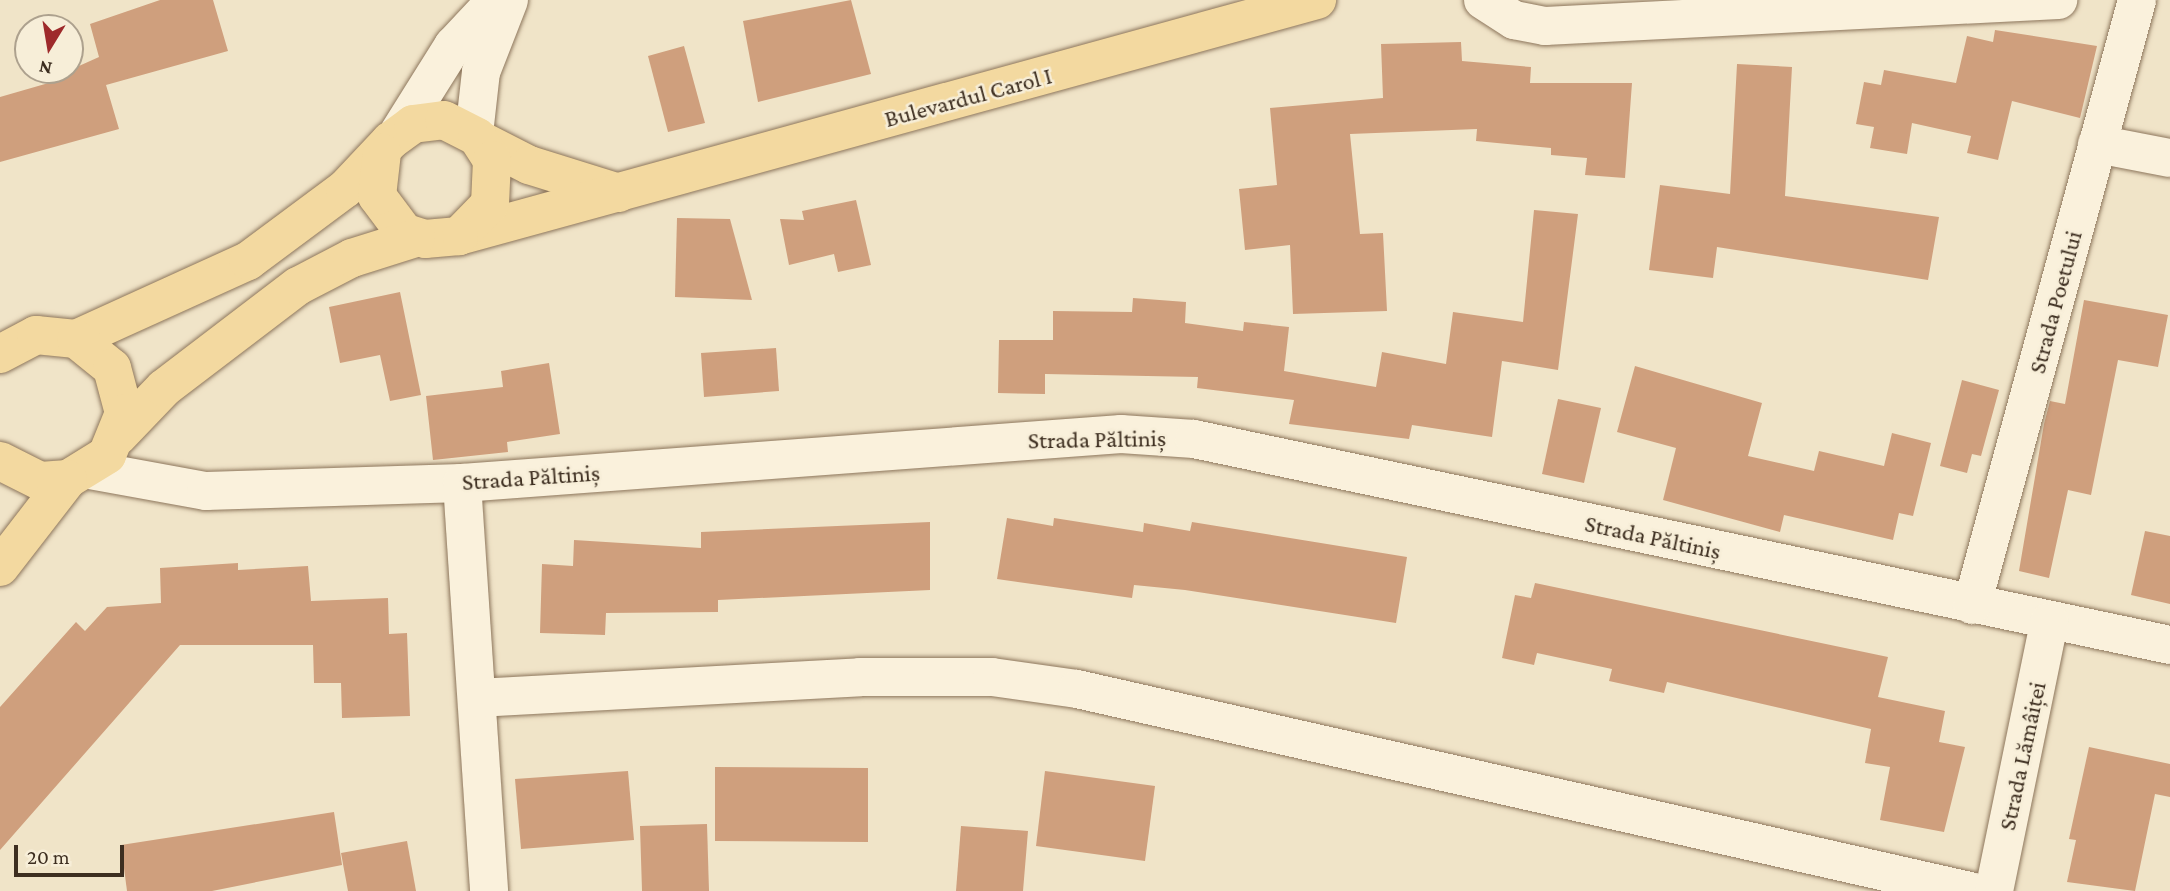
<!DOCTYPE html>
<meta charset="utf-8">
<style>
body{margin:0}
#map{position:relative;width:2170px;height:891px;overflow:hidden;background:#f0e4c8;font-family:"Crimson Pro",serif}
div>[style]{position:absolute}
.building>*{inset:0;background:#cf9f7d}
.roads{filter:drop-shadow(0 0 2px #8d765c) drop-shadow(0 0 2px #8d765c)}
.minor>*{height:38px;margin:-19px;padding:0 19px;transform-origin:19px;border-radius:19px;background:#faf1dc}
.major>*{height:38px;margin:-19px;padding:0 19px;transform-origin:19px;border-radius:19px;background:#f3d9a0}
span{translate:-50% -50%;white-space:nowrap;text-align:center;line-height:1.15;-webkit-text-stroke:5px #f7eed8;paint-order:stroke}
.street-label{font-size:24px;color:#3d2e20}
.north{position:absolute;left:14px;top:14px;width:70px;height:70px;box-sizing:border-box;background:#f7eed8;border:2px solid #ada18e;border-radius:50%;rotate:191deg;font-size:19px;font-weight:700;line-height:28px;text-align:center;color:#3d2e20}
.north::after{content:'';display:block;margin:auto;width:24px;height:32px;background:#9e2a2b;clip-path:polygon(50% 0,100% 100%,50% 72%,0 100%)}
.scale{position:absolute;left:14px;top:845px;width:110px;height:32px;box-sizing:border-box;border:4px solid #3d2e20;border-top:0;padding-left:9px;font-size:21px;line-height:24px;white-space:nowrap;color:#3d2e20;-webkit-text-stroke:5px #f7eed8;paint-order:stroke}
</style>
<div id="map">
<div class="building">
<i style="clip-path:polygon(160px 0,213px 0,228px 51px,106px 85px,119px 129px,0 162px,0 97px,52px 82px,49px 71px,70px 70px,99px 57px,90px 24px)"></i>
<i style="clip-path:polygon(851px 0,871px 74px,758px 102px,743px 21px)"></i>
<i style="clip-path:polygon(1995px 30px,2097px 46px,2080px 118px,2012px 101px,1998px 160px,1967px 153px,1971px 136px,1912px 123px,1907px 154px,1870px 148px,1874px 127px,1856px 124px,1864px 82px,1881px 85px,1884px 70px,1956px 83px,1967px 36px,1993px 42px)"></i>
<i style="clip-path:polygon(1461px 42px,1462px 61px,1531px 67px,1530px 83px,1632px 83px,1625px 178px,1585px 175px,1587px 158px,1551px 155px,1551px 148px,1476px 141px,1477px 129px,1350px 134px,1360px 234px,1383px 233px,1387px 311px,1293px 314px,1290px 245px,1245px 250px,1239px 189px,1277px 185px,1270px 108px,1383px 98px,1381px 44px)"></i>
<i style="clip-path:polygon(684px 46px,705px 123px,668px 132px,648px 56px)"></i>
<i style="clip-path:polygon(1737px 64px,1792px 67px,1785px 196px,1939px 217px,1928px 280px,1717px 247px,1713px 278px,1649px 270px,1660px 185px,1730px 194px)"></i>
<i style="clip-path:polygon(856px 200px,871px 265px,838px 272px,834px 254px,789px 265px,780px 219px,804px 220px,802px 211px)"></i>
<i style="clip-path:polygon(1534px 210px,1578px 214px,1558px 370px,1502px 361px,1492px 437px,1412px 425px,1409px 439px,1289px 424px,1294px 400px,1197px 388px,1198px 377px,1045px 374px,1045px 394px,998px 393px,999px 340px,1053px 340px,1053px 311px,1132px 312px,1133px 298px,1186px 302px,1185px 323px,1243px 331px,1244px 322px,1289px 327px,1284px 371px,1376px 387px,1382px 352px,1446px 364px,1453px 312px,1523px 322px)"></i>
<i style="clip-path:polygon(677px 218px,730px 219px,752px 300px,675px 297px)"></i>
<i style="clip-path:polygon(400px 292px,421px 395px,390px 401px,380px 355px,340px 363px,329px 307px)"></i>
<i style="clip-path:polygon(2084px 300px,2168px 315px,2158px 367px,2118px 360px,2091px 495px,2068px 490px,2049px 578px,2019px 571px,2044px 424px,2050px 401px,2065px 404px)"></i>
<i style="clip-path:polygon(776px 348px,779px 391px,704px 397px,701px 353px)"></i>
<i style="clip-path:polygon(549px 363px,560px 434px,507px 442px,508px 452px,433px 460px,426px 396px,503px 387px,501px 371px)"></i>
<i style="clip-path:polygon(1635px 366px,1762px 403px,1748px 456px,1814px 471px,1819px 451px,1884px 466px,1892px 433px,1931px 443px,1913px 516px,1899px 513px,1893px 540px,1784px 515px,1780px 532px,1663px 500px,1676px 448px,1617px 432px)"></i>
<i style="clip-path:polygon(1962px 380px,1999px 390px,1981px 456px,1972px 454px,1967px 473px,1940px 466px)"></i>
<i style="clip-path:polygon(1558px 399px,1601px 408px,1584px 483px,1542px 474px)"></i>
<i style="clip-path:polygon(1007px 518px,1053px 526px,1054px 518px,1143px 532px,1144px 523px,1190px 531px,1192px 522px,1407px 557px,1396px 623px,1185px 590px,1134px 585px,1132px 598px,997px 579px)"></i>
<i style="clip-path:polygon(930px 522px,930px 590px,718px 600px,718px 612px,606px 613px,605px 635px,540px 633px,542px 564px,573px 566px,574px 540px,701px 548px,701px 532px)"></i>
<i style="clip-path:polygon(2145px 531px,2170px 536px,2170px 604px,2131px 595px)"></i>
<i style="clip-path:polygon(238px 563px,238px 570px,308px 566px,311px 601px,388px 598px,389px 634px,407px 633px,410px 716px,342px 718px,341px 683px,314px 683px,313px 645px,180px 645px,0 850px,0 707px,76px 622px,85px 631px,107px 607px,161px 603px,160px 568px)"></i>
<i style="clip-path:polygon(1535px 583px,1888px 657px,1878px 697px,1945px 711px,1939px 742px,1965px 747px,1944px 832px,1880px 820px,1890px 767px,1865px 763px,1871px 729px,1667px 682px,1664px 693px,1609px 681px,1612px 669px,1537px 653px,1534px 665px,1502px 658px,1515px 595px,1531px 598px)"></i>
<i style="clip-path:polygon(2089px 747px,2170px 764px,2170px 797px,2155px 794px,2135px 891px,2067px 882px,2076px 840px,2069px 839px)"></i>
<i style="clip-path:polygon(715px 767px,868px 768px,868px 842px,715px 841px)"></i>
<i style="clip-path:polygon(628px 771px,634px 840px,521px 849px,515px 779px)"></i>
<i style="clip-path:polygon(1045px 771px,1155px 786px,1145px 861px,1036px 846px)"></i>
<i style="clip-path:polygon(334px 812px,342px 865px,212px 891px,127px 891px,121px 845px)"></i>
<i style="clip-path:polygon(707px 824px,709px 891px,642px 891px,640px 826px)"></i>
<i style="clip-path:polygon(961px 826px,1028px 831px,1023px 891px,956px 891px)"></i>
<i style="clip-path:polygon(407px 841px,416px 891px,348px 891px,341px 853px)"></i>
</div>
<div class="roads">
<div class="minor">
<i style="left:1483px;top:0;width:37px;rotate:33deg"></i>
<i style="left:1514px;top:20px;width:32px;rotate:11deg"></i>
<i style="left:1545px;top:26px;width:514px;rotate:-2.9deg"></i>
<i style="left:399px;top:132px;width:102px;rotate:-57.9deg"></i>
<i style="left:453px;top:46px;width:63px;rotate:-46.9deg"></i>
<i style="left:474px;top:134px;width:62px;rotate:-83.6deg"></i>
<i style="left:481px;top:72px;width:77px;rotate:-68.7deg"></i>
<i style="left:2097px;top:144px;width:74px;rotate:10.9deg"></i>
<i style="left:90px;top:470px;width:118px;rotate:10.3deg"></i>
<i style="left:206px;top:491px;width:256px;rotate:-1.8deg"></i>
<i style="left:462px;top:483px;width:661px;rotate:-4.25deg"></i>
<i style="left:1121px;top:434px;width:73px;rotate:3.9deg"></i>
<i style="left:1194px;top:439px;width:998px;rotate:11.92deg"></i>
<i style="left:462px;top:483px;width:409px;rotate:86.2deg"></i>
<i style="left:1972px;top:605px;width:627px;rotate:-74.74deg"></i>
<i style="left:477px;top:698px;width:384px;rotate:-3.1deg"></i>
<i style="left:860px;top:677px;width:132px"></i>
<i style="left:992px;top:677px;width:86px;rotate:8deg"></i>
<i style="left:1077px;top:689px;width:916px;rotate:12.75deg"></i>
<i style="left:1994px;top:891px;width:275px;rotate:-78.4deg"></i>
</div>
<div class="major">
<i style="left:480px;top:140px;width:55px;rotate:27deg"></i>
<i style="left:529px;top:165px;width:94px;rotate:17.3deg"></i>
<i style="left:459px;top:236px;width:890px;rotate:-15.38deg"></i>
<i style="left:76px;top:339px;width:189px;rotate:-24.4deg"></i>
<i style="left:248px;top:261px;width:121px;rotate:-36.6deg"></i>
<i style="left:345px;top:189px;width:66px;rotate:-46.8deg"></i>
<i style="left:390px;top:141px;width:29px;rotate:-36deg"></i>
<i style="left:413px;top:124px;width:31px;rotate:-7deg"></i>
<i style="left:444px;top:120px;width:37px;rotate:27deg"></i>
<i style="left:477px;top:137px;width:27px;rotate:57deg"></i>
<i style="left:492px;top:160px;width:44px;rotate:92.6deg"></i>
<i style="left:490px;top:204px;width:45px;rotate:134.1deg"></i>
<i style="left:459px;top:236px;width:34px;rotate:175deg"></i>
<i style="left:425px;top:239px;width:22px;rotate:-162deg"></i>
<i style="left:404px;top:232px;width:45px;rotate:-126.9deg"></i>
<i style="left:377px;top:196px;width:44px;rotate:-83.5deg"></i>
<i style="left:0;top:354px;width:41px;rotate:-27.8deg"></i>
<i style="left:36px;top:335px;width:40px;rotate:5.7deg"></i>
<i style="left:76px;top:339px;width:46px;rotate:38.9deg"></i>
<i style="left:112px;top:368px;width:47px;rotate:75.1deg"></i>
<i style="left:124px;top:413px;width:45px;rotate:112deg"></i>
<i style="left:107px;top:455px;width:46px;rotate:148.4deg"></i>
<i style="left:68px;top:479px;width:28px;rotate:176deg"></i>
<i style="left:40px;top:481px;width:45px;rotate:-153.4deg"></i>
<i style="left:118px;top:436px;width:66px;rotate:-46.2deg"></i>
<i style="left:164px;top:388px;width:168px;rotate:-37.3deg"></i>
<i style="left:298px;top:286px;width:61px;rotate:-27.4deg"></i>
<i style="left:352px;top:258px;width:67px;rotate:-17.4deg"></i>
<i style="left:0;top:567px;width:111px;rotate:-52.3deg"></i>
</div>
</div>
<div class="street-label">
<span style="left:968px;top:97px;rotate:-15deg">Bulevardul Carol I</span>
<span style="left:2055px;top:302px;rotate:-75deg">Strada Poetului</span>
<span style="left:1097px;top:439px;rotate:-1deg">Strada Păltiniș</span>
<span style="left:531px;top:477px;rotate:-4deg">Strada Păltiniș</span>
<span style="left:1653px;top:537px;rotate:12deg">Strada Păltiniș</span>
<span style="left:2022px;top:756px;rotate:-78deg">Strada Lămâiței</span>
</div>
<div class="north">N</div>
<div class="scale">20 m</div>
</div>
